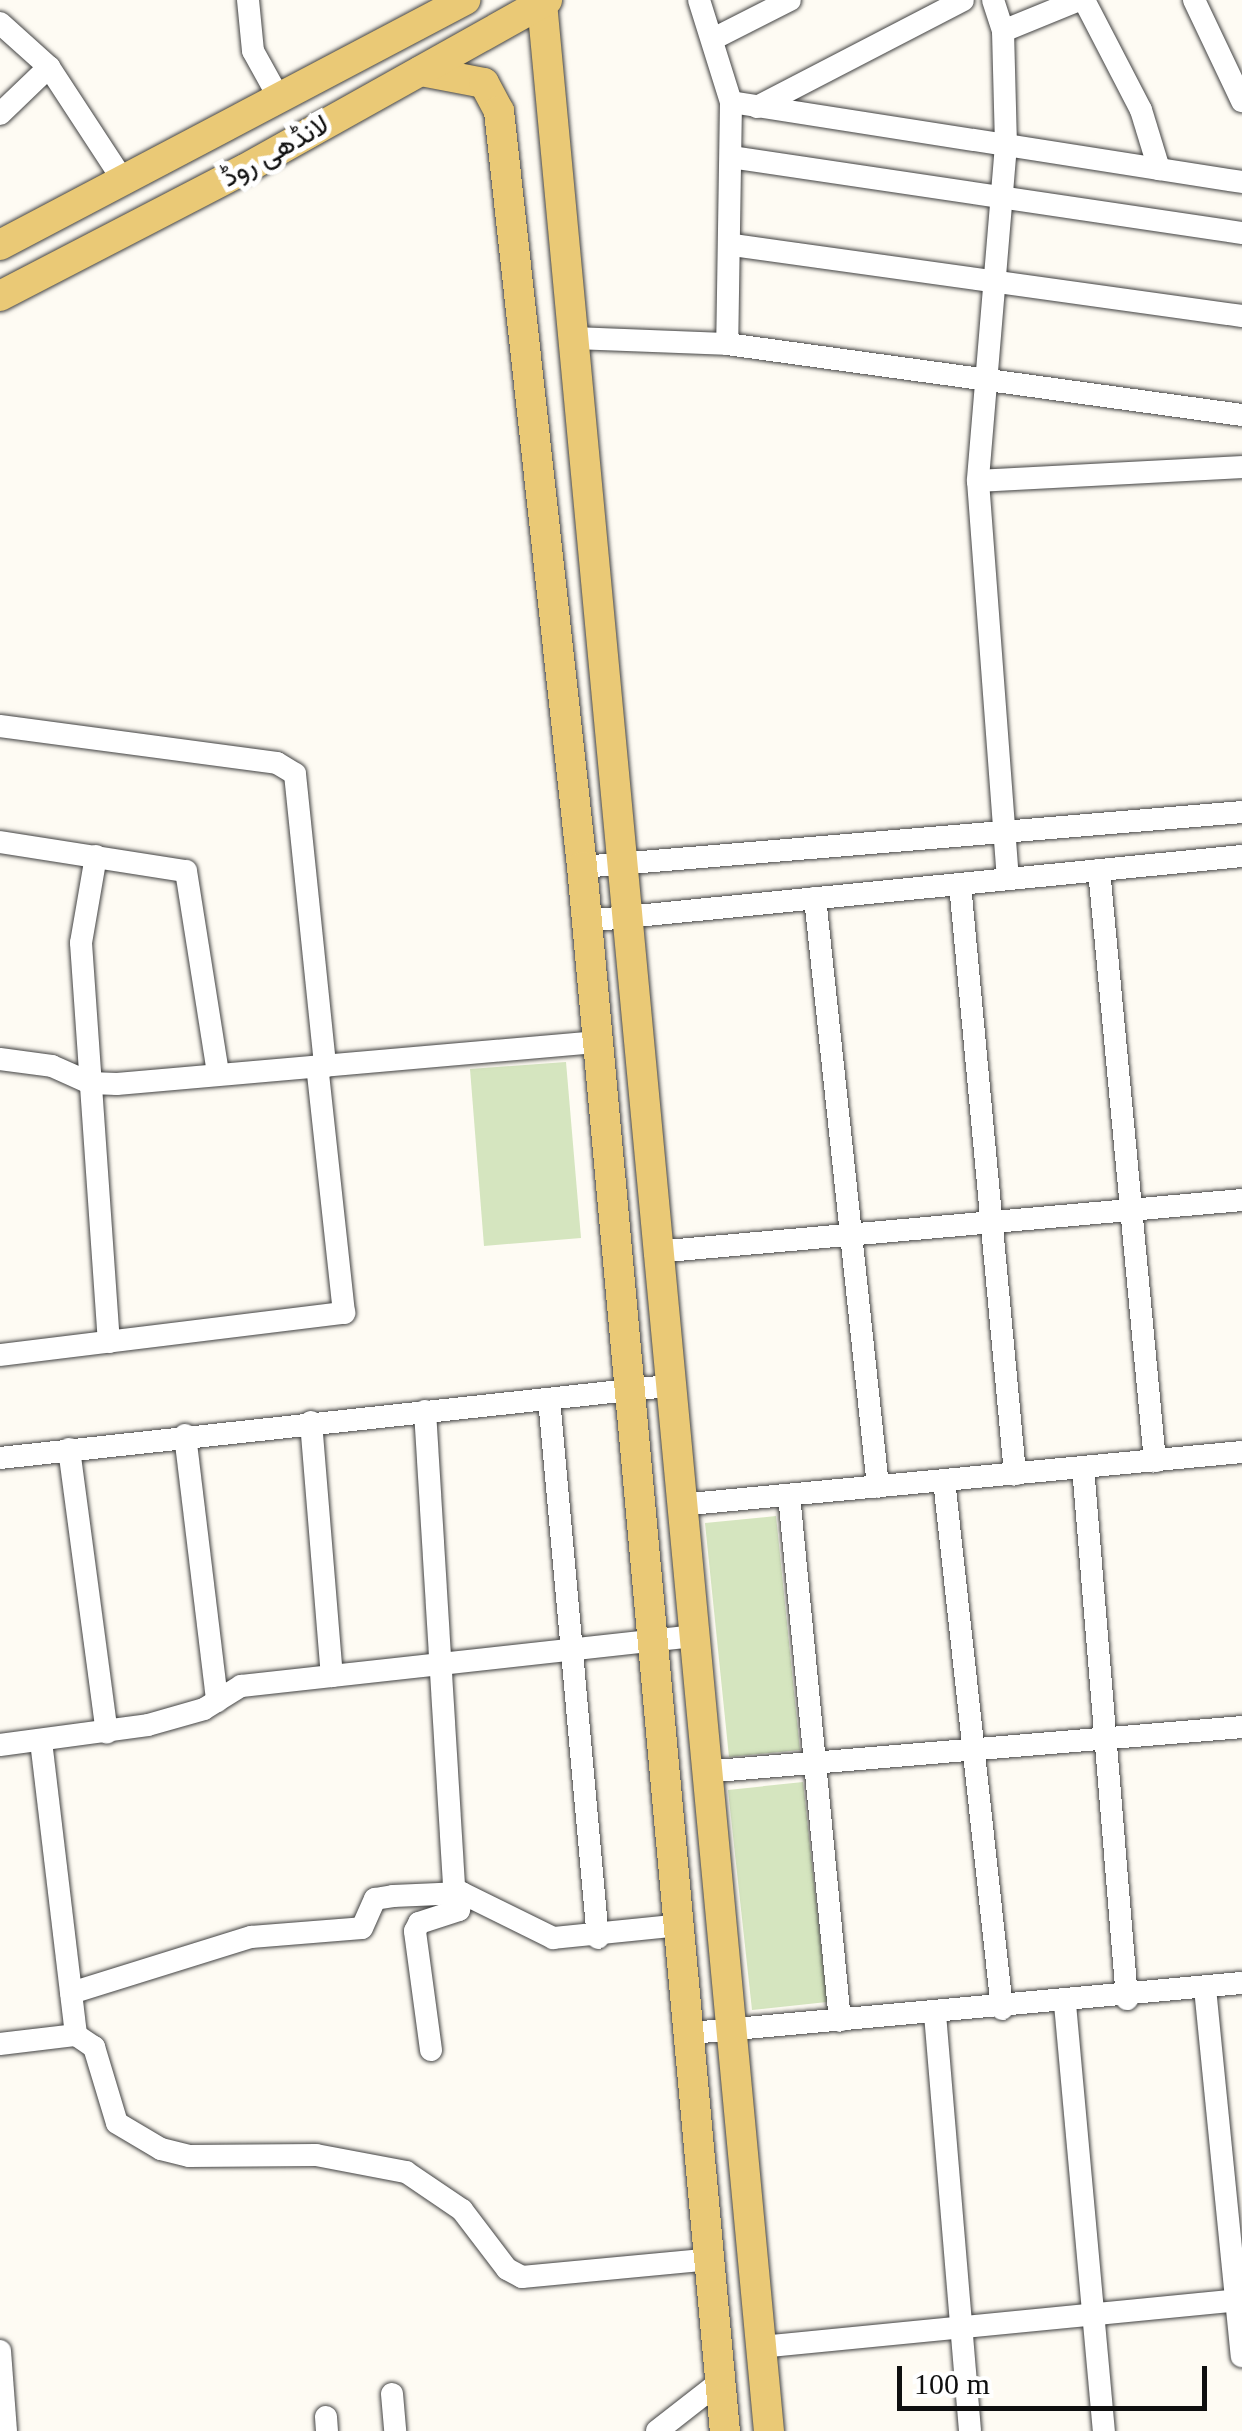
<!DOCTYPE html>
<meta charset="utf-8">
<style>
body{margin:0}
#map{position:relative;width:1242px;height:2431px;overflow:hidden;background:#fefbf3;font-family:"Times New Roman",Vazirmatn,serif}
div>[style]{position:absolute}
.green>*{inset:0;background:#d5e5bf}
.roads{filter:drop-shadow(0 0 2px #424242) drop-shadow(0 0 2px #424242)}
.minor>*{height:22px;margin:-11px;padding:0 11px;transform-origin:11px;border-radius:11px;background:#fff}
.major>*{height:30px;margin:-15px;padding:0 15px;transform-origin:15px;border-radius:15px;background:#eac976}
span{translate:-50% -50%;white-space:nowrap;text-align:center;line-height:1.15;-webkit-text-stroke:10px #fff;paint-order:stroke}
.street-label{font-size:28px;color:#0f0f0f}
.scale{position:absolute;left:897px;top:2366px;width:310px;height:45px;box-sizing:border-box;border:5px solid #0f0f0f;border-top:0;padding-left:12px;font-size:30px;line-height:35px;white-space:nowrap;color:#0f0f0f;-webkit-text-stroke:8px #fff;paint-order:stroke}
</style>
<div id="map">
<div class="green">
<i style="clip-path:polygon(566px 1062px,581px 1238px,484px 1246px,470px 1069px)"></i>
<i style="clip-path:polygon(776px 1516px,800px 1750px,729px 1757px,705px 1523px)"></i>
<i style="clip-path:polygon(803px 1782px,827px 2002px,752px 2010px,728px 1790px)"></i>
</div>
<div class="roads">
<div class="minor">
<i style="left:248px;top:0;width:51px;rotate:84.4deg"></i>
<i style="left:253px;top:51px;width:54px;rotate:61deg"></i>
<i style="left:699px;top:0;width:107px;rotate:72.6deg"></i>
<i style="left:731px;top:102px;width:242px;rotate:90.9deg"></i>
<i style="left:993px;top:0;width:33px;rotate:72deg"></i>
<i style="left:1003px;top:31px;width:114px;rotate:88.5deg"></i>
<i style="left:1006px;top:145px;width:337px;rotate:94.8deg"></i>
<i style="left:978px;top:481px;width:399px;rotate:85.7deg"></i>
<i style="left:1084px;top:0;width:124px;rotate:62.6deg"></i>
<i style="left:1141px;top:110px;width:62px;rotate:73deg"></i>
<i style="left:1194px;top:0;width:112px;rotate:64.6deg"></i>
<i style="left:0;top:23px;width:66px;rotate:41.9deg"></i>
<i style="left:49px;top:67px;width:135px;rotate:56.8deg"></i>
<i style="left:1003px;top:31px;width:82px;rotate:-22.2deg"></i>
<i style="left:715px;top:38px;width:84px;rotate:-26.9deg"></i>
<i style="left:731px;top:102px;width:517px;rotate:8.9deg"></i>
<i style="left:757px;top:107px;width:232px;rotate:-27.4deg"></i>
<i style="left:0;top:114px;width:68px;rotate:-43.8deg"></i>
<i style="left:731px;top:157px;width:517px;rotate:8.46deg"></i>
<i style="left:733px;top:245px;width:514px;rotate:7.94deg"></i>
<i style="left:572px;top:338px;width:155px;rotate:2.2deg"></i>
<i style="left:727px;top:344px;width:520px;rotate:7.85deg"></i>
<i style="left:978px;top:481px;width:264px;rotate:-3deg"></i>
<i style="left:0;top:726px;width:279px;rotate:7.6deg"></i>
<i style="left:277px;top:763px;width:21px;rotate:31deg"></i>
<i style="left:295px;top:774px;width:294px;rotate:84.1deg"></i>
<i style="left:0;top:842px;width:188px;rotate:8.9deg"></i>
<i style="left:186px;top:871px;width:206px;rotate:81deg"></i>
<i style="left:96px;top:856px;width:88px;rotate:99.8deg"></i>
<i style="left:81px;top:943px;width:400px;rotate:86deg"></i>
<i style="left:582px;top:867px;width:662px;rotate:-4.76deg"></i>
<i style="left:1099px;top:870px;width:594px;rotate:84.59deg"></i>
<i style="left:960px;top:884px;width:593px;rotate:84.67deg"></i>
<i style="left:815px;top:898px;width:592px;rotate:83.89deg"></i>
<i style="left:586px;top:921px;width:659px;rotate:-5.66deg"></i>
<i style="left:0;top:1059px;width:52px;rotate:7.7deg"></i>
<i style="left:52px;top:1066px;width:42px;rotate:24.1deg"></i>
<i style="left:90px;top:1083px;width:27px;rotate:2deg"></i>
<i style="left:117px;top:1084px;width:483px;rotate:-5deg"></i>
<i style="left:655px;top:1252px;width:589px;rotate:-5.06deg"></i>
<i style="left:0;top:1355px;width:347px;rotate:-7deg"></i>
<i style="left:344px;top:1313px;width:248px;rotate:-96.2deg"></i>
<i style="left:549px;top:1399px;width:541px;rotate:84.81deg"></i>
<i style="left:425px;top:1411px;width:482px;rotate:86.5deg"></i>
<i style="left:311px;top:1422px;width:255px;rotate:85.3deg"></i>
<i style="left:185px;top:1435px;width:268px;rotate:83.1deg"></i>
<i style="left:69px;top:1449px;width:286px;rotate:82.4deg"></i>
<i style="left:0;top:1458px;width:671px;rotate:-6.16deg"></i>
<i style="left:1083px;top:1467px;width:534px;rotate:85.27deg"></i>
<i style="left:944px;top:1480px;width:532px;rotate:83.74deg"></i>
<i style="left:789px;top:1495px;width:528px;rotate:84.46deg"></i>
<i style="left:679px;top:1505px;width:565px;rotate:-5.38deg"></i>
<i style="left:41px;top:1741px;width:296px;rotate:83.2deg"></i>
<i style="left:0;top:1745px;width:149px;rotate:-7.7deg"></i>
<i style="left:148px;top:1725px;width:58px;rotate:-15.9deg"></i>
<i style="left:204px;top:1709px;width:44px;rotate:-31.9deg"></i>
<i style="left:241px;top:1686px;width:453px;rotate:-6.3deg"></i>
<i style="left:704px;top:1772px;width:540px;rotate:-4.78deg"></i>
<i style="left:1205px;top:1988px;width:370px;rotate:84.3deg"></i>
<i style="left:71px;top:1993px;width:189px;rotate:-17.3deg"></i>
<i style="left:251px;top:1937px;width:111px;rotate:-4.6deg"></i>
<i style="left:362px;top:1928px;width:32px;rotate:-66deg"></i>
<i style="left:375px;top:1899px;width:18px;rotate:-9deg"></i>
<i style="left:393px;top:1896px;width:69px;rotate:-2.5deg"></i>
<i style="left:462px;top:1893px;width:102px;rotate:26.3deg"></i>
<i style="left:553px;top:1938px;width:129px;rotate:-5.8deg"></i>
<i style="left:1065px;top:2004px;width:429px;rotate:84.8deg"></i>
<i style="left:935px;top:2014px;width:418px;rotate:85.2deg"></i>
<i style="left:691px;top:2033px;width:553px;rotate:-5.19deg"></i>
<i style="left:0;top:2044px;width:77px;rotate:-6.8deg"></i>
<i style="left:76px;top:2035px;width:22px;rotate:34deg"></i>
<i style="left:94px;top:2047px;width:79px;rotate:73.2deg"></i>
<i style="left:117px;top:2123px;width:51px;rotate:30.6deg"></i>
<i style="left:161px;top:2149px;width:29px;rotate:14deg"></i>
<i style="left:189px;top:2156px;width:127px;rotate:-0.5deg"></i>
<i style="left:316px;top:2155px;width:92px;rotate:10.7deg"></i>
<i style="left:406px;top:2172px;width:68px;rotate:34.2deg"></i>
<i style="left:462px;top:2210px;width:74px;rotate:52.7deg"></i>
<i style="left:507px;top:2269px;width:17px;rotate:28deg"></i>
<i style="left:522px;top:2277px;width:190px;rotate:-5.4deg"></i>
<i style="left:431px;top:2050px;width:120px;rotate:-97.7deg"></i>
<i style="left:415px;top:1931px;width:9px;rotate:-63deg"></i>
<i style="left:419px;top:1923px;width:42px;rotate:-18deg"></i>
<i style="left:459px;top:1910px;width:17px;rotate:-80deg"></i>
<i style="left:760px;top:2347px;width:484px;rotate:-5.6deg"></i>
<i style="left:0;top:2351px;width:80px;rotate:85.7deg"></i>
<i style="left:392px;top:2394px;width:37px;rotate:85deg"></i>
<i style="left:326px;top:2417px;width:14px;rotate:86deg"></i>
<i style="left:657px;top:2431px;width:81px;rotate:-38deg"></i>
</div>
<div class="major">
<i style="left:542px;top:3px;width:2439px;rotate:84.66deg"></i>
<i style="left:421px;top:71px;width:64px;rotate:10.8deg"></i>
<i style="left:484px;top:83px;width:32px;rotate:62deg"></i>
<i style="left:499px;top:111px;width:761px;rotate:83.73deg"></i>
<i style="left:582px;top:867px;width:1571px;rotate:84.78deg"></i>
<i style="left:0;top:245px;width:526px;rotate:-27.78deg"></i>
<i style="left:0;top:296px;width:276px;rotate:-27.4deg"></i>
<i style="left:245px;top:169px;width:346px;rotate:-29.2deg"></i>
</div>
</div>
<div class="street-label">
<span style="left:275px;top:151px;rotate:-29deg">لانڈھی روڈ</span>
</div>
<div class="scale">100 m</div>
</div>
